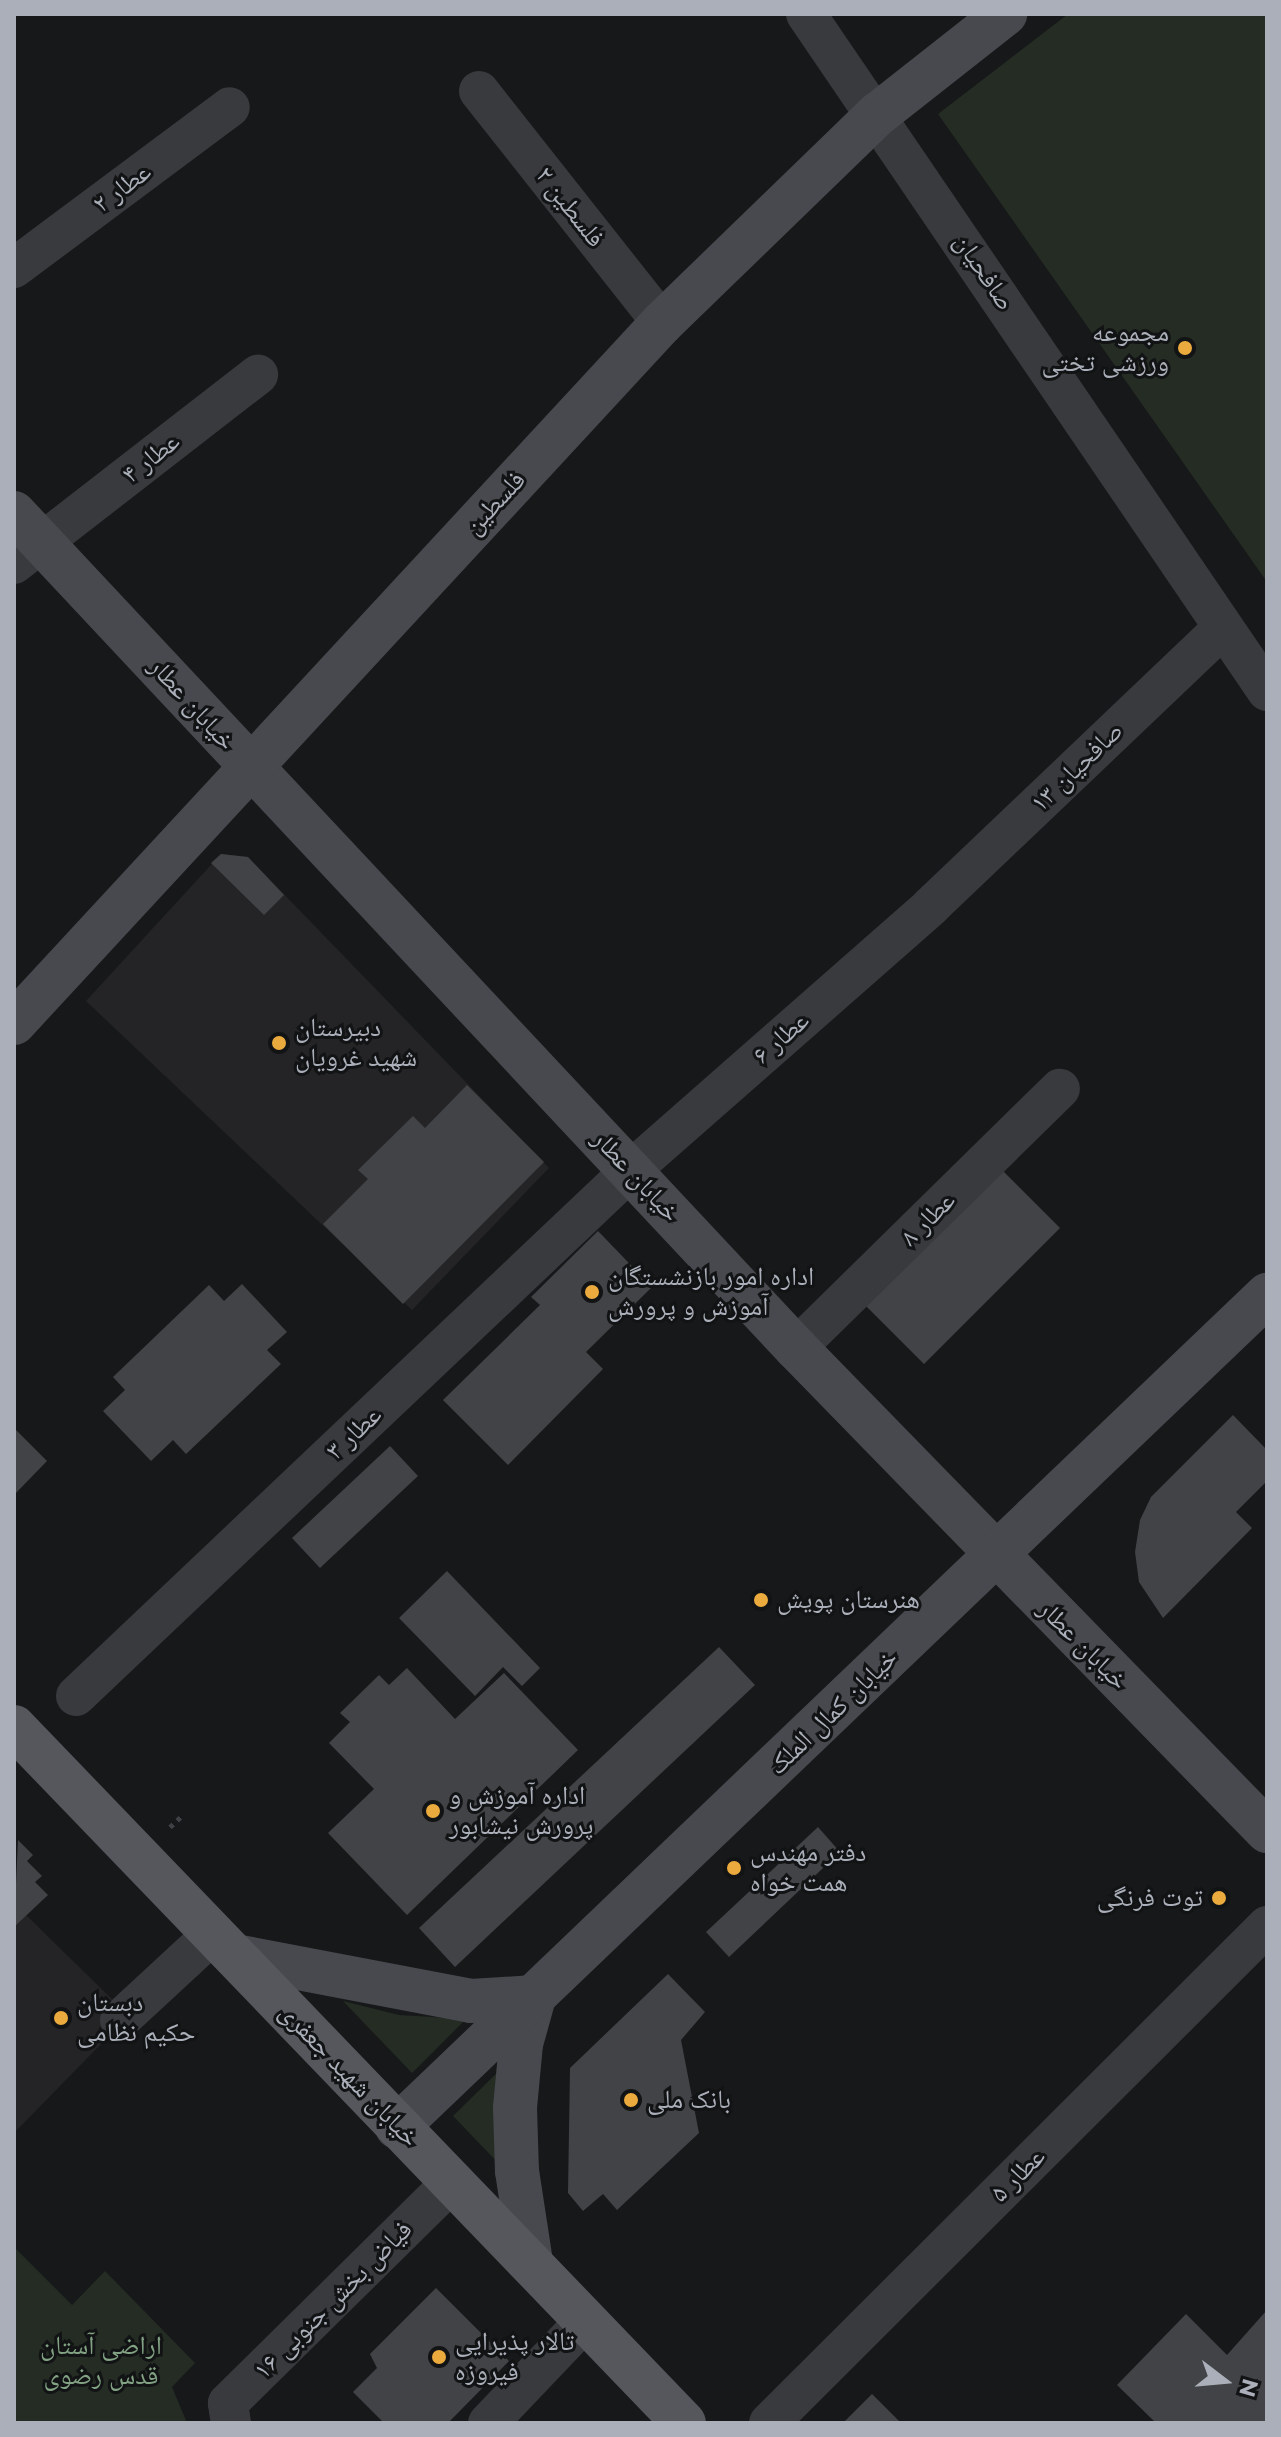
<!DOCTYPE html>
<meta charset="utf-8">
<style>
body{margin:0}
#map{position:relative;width:1281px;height:2437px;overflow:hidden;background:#171819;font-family:Montserrat,"Noto Naskh Arabic",sans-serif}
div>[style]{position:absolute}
.built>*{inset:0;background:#242426}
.green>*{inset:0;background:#242c24}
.building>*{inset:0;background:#424346}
.path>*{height:5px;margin-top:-2.5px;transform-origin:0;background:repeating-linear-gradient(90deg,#3f4145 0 4px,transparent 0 10px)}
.street>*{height:40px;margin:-20px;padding:0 20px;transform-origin:20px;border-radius:20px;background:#393a3e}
.secondary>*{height:44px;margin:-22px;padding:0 22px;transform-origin:22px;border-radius:22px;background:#47494e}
.primary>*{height:44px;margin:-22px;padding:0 22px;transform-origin:22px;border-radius:22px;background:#55575d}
.dots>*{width:22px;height:22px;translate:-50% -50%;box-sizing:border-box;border:4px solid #121314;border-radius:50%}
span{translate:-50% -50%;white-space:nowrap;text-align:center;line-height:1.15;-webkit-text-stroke:6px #121314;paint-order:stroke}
.street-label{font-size:26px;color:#aaafb9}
.poi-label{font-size:26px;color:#aaafb9}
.right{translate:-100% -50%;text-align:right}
.left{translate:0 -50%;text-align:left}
.park-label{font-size:26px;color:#82a383}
.frame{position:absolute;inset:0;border:16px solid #aaafb9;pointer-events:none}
.north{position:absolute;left:1185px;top:2341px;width:80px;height:80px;-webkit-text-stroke:6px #121314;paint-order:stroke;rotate:106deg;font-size:22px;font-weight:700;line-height:32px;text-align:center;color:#aaafb9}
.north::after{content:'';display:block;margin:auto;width:28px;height:36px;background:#aaafb9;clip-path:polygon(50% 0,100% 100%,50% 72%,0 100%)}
</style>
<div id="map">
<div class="built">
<i style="clip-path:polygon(221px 854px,248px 857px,549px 1168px,412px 1310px,86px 1001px)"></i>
<i style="clip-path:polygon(26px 1915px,120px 2007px,98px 2029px,107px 2038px,14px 2133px,14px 1927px)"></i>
</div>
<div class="green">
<i style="clip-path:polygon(1068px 14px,1267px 14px,1267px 582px,938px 114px)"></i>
<i style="clip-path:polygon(343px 2001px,399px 2015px,466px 2019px,412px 2073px)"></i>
<i style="clip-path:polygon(510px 2060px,502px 2167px,453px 2116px)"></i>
<i style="clip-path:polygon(14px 2247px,72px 2305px,105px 2271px,195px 2363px,172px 2387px,187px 2423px,14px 2423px)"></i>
</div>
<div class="building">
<i style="clip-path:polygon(221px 854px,248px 857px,284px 895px,264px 915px,211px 863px)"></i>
<i style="clip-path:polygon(467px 1085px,544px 1162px,403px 1304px,323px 1224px,368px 1179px,358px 1170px,413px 1116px,425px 1128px)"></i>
<i style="clip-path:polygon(997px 1165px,1060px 1228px,924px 1364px,861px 1301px)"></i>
<i style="clip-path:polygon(598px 1231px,652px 1287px,586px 1352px,603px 1369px,508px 1465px,443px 1400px,540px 1305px,531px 1297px)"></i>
<i style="clip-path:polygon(242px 1284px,287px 1332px,267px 1350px,281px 1364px,186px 1454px,173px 1440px,151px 1461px,103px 1411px,125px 1390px,113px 1377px,209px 1285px,224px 1301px)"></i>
<i style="clip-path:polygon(1233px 1415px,1267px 1450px,1267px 1481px,1236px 1512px,1252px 1528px,1163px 1618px,1139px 1582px,1135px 1552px,1140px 1520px,1151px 1497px)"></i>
<i style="clip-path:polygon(14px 1428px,47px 1461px,14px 1495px)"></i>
<i style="clip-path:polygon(390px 1446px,418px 1476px,320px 1568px,292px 1538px)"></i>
<i style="clip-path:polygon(447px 1571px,540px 1668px,522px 1686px,503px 1667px,475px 1696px,399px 1618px)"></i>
<i style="clip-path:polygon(719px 1647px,755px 1685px,455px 1967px,419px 1928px)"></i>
<i style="clip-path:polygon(407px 1668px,455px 1719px,504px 1673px,578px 1750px,407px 1915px,328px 1833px,374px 1789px,329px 1743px,350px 1722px,340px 1713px,379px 1675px,389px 1685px)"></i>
<i style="clip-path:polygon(818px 1827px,840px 1852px,729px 1957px,706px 1932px)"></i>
<i style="clip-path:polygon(18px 1840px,33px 1855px,27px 1861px,42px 1876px,35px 1882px,48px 1895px,14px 1927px)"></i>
<i style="clip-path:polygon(668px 1974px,705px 2012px,681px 2040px,699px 2133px,617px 2210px,603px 2194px,583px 2211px,568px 2193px,570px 2068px)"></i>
<i style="clip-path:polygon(436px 2288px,509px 2361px,448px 2423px,384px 2423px,353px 2392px,377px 2368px,370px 2354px)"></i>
<i style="clip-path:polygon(1267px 2310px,1267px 2423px,1156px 2423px,1117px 2385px,1186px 2314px,1227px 2355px)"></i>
<i style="clip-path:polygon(872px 2394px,901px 2423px,843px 2423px)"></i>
</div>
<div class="path">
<i style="left:170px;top:1827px;width:19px;rotate:-43deg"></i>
</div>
<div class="street">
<i style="left:806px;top:14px;width:819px;rotate:55.75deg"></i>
<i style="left:479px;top:91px;width:295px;rotate:51.7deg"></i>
<i style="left:14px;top:268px;width:269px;rotate:-36.7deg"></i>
<i style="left:14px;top:564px;width:309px;rotate:-37.8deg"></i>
<i style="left:796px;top:1348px;width:370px;rotate:-44.5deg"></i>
<i style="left:76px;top:1696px;width:765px;rotate:-43.46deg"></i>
<i style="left:631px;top:1170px;width:400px;rotate:-41.3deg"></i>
<i style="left:931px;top:906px;width:403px;rotate:-43.6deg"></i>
<i style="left:120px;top:2020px;width:127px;rotate:-42.8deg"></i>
<i style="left:231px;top:2423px;width:20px;rotate:-99deg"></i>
<i style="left:228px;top:2403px;width:315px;rotate:-44.6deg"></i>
<i style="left:488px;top:2423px;width:142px;rotate:-46.4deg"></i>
<i style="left:769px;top:2423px;width:704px;rotate:-44.94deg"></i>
</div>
<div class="secondary">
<i style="left:14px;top:513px;width:1144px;rotate:46.88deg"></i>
<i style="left:796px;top:1348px;width:675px;rotate:45.72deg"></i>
<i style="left:14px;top:1023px;width:954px;rotate:-47.21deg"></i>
<i style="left:662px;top:323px;width:301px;rotate:-44.1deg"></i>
<i style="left:878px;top:114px;width:162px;rotate:-38.2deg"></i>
<i style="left:235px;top:1956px;width:240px;rotate:10.8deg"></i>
<i style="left:471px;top:2001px;width:63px;rotate:-3.6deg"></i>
<i style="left:534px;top:1997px;width:49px;rotate:105.5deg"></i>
<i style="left:521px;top:2044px;width:64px;rotate:95.4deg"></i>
<i style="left:515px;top:2108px;width:63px;rotate:88.2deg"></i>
<i style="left:517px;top:2171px;width:93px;rotate:81.3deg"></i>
<i style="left:397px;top:2127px;width:1204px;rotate:-43.72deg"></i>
</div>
<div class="primary">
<i style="left:14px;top:1727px;width:966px;rotate:46.09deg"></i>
</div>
<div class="dots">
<i style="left:1185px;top:348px;background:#ebaa3e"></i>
<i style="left:279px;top:1043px;background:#ebaa3e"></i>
<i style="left:592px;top:1292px;background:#ebaa3e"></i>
<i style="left:761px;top:1600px;background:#ebaa3e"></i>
<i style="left:433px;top:1811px;background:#ebaa3e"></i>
<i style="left:734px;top:1868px;background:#ebaa3e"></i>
<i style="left:1219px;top:1898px;background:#ebaa3e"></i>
<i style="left:61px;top:2018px;background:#ebaa3e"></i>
<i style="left:631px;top:2100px;background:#ebaa3e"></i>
<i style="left:439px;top:2357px;background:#ebaa3e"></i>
</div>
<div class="street-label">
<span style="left:122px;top:188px;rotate:-37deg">عطار ۲</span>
<span style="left:570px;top:207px;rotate:52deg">فلسطین ۲</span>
<span style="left:984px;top:272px;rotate:56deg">صافحیان</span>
<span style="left:151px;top:458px;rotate:-38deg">عطار ۴</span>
<span style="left:495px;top:503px;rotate:-47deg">فلسطین</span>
<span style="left:192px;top:704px;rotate:48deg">خیابان عطار</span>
<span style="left:1077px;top:767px;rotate:-44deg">صافحیان ۱۳</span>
<span style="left:781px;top:1038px;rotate:-41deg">عطار ۶</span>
<span style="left:636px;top:1176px;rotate:47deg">خیابان عطار</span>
<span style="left:928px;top:1219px;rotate:-45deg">عطار ۸</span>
<span style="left:354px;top:1433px;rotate:-43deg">عطار ۳</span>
<span style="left:1083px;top:1645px;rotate:45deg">خیابان عطار</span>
<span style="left:833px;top:1712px;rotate:-44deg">خیابان کمال الملک</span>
<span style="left:349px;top:2075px;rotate:46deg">خیابان شهید جعفری</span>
<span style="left:1018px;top:2175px;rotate:-45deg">عطار ۵</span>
<span style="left:333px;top:2300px;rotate:-45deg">فیاض بخش جنوبی ۱۶</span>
</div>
<div class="poi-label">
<span class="right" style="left:1169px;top:348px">مجموعه<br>ورزشی تختی</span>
<span class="left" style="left:295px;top:1043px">دبیرستان<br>شهید غرویان</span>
<span class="left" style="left:608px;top:1292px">اداره امور بازنشستگان<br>آموزش و پرورش</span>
<span class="left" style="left:777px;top:1600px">هنرستان پویش</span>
<span class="left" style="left:449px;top:1811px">اداره آموزش و<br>پرورش نیشابور</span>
<span class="left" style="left:750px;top:1868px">دفتر مهندس<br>همت خواه</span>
<span class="right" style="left:1203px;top:1898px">توت فرنگی</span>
<span class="left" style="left:77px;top:2018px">دبستان<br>حکیم نظامی</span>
<span class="left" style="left:647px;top:2100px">بانک ملی</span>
<span class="left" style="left:455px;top:2357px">تالار پذیرایی<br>فیروزه</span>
</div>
<div class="park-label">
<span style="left:101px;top:2361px">اراضی آستان<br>قدس رضوی</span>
</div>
<div class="frame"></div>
<div class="north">N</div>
</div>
